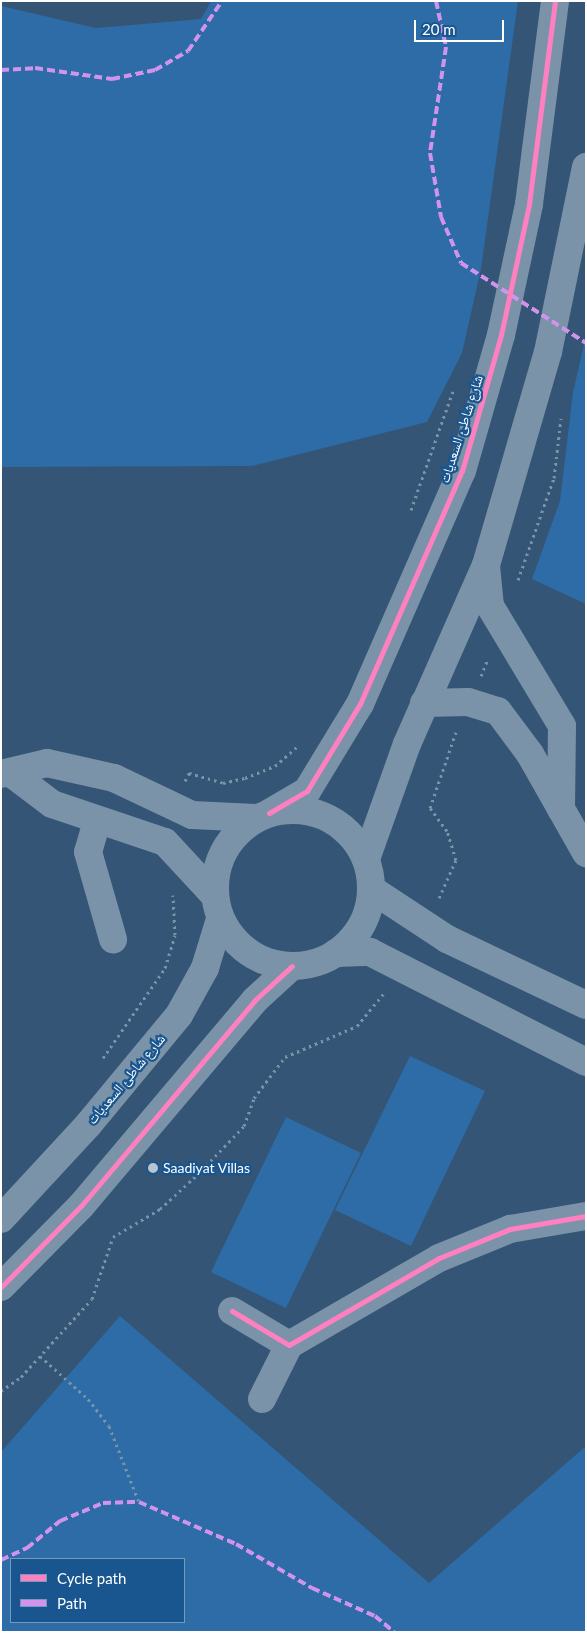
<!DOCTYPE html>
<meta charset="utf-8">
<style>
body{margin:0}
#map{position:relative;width:587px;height:1633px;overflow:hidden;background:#345575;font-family:Lato,"Noto Naskh Arabic",sans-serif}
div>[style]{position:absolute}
.green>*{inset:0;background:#2d6ca6}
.path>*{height:3px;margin-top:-1.5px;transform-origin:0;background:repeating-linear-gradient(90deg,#7b93a8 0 2.5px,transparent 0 6.5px)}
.minor>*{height:28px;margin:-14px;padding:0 14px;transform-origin:14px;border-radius:14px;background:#7b93a8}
.minor>.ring{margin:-14px;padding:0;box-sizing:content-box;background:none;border:28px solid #7b93a8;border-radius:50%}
.quiet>*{height:4px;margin-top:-2px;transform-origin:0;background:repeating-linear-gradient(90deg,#d193ec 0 8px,transparent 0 12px)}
.cycleway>*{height:5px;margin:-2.5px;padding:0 2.5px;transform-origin:2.5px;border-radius:2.5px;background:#ff80c0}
.dots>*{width:14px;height:14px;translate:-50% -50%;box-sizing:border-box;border:2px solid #195690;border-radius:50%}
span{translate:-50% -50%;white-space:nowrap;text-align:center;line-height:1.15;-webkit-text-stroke:4.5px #195690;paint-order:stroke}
.street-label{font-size:14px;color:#fff}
.poi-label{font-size:14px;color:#fff}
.left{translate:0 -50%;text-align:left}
.frame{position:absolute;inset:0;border:2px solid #fff;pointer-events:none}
.legend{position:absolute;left:10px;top:1558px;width:175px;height:65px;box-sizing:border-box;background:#195690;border:1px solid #759abc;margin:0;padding:6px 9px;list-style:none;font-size:15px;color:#fff}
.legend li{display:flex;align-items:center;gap:10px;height:25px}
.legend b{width:25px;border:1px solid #759abc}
.scale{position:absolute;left:414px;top:20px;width:90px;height:22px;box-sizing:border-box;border:2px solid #fff;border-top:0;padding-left:6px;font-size:15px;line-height:18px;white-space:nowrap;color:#fff;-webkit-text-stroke:4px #195690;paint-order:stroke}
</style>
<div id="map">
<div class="green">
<i style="clip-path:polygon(211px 1px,518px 1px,481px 269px,462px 353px,427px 422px,252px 466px,1px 467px,1px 6px,96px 28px,201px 19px)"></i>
<i style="clip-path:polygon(586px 336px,586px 604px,532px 579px,560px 501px,573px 392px)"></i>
<i style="clip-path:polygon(410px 1056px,485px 1091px,411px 1246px,335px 1210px)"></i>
<i style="clip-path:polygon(286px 1117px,361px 1153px,286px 1308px,211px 1272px)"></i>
<i style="clip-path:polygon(evenodd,120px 1316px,429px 1583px,586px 1446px,586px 1632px,1px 1632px,1px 1452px,120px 1316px,184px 1559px,184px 1622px,11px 1622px,11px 1559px,184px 1559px)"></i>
</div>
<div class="path">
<i style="left:411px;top:510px;width:126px;rotate:-70.6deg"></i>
<i style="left:518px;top:580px;width:108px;rotate:-70.6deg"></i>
<i style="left:554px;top:478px;width:60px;rotate:-83.3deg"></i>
<i style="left:481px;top:676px;width:18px;rotate:-68deg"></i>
<i style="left:185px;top:781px;width:9px;rotate:-63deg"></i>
<i style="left:189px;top:773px;width:35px;rotate:16deg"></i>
<i style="left:223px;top:783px;width:23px;rotate:-13deg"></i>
<i style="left:245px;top:778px;width:32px;rotate:-22deg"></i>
<i style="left:275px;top:766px;width:29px;rotate:-41deg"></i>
<i style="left:439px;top:898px;width:42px;rotate:-65.9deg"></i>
<i style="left:456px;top:860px;width:30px;rotate:-107deg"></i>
<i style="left:447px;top:831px;width:29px;rotate:-126deg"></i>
<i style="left:430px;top:808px;width:80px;rotate:-71.1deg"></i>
<i style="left:103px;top:1058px;width:109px;rotate:-55.4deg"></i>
<i style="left:165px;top:968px;width:34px;rotate:-73deg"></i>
<i style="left:175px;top:935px;width:40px;rotate:-92.9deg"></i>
<i style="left:40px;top:1356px;width:64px;rotate:41.9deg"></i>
<i style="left:88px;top:1399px;width:34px;rotate:52deg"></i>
<i style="left:109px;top:1426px;width:82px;rotate:68.5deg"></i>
<i style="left:1px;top:1391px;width:24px;rotate:-35deg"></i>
<i style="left:21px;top:1377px;width:105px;rotate:-47.7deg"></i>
<i style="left:92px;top:1299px;width:65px;rotate:-71.3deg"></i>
<i style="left:113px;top:1237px;width:55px;rotate:-30.8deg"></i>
<i style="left:160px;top:1209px;width:50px;rotate:-42.6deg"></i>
<i style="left:197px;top:1175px;width:68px;rotate:-46.2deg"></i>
<i style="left:244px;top:1126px;width:30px;rotate:-70deg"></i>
<i style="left:254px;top:1098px;width:51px;rotate:-52.9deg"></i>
<i style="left:285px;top:1057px;width:78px;rotate:-23.3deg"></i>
<i style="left:357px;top:1026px;width:43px;rotate:-50.7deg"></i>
</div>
<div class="minor">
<i style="left:486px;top:566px;width:40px;rotate:84.3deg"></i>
<i style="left:490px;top:606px;width:140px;rotate:59deg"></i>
<i style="left:562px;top:726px;width:83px;rotate:90.7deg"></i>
<i style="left:424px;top:703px;width:44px;rotate:-1.3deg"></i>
<i style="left:468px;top:702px;width:31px;rotate:17deg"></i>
<i style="left:498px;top:711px;width:54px;rotate:53.3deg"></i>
<i style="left:530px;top:754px;width:114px;rotate:60.5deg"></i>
<i style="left:11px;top:773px;width:51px;rotate:37.1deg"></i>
<i style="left:52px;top:804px;width:119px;rotate:18.6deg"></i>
<i style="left:165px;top:842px;width:72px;rotate:47.2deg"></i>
<i style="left:1px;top:774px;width:47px;rotate:-13.4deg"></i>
<i style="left:47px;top:763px;width:69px;rotate:12.6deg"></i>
<i style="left:114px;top:778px;width:86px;rotate:25.4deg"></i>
<i style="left:192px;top:815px;width:65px;rotate:2.6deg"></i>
<i class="ring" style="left:215px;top:810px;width:128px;height:128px"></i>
<i style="left:269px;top:813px;width:44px;rotate:-30.1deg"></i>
<i style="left:307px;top:791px;width:102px;rotate:-58.7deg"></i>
<i style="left:360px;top:704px;width:254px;rotate:-66.4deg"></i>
<i style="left:462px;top:471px;width:141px;rotate:-74deg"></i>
<i style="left:501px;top:335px;width:134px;rotate:-77.9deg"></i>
<i style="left:529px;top:204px;width:205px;rotate:-82.7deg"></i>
<i style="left:97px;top:821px;width:32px;rotate:106deg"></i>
<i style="left:88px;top:852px;width:91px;rotate:74deg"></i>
<i style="left:366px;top:859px;width:122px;rotate:-70.4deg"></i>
<i style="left:407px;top:744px;width:196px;rotate:-66.2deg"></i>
<i style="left:486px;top:565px;width:222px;rotate:-73.8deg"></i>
<i style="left:548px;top:352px;width:189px;rotate:-78.4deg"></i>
<i style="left:371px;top:889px;width:91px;rotate:33.3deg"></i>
<i style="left:447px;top:939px;width:154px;rotate:25.4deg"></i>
<i style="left:336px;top:953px;width:34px;rotate:-2deg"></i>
<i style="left:370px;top:952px;width:242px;rotate:27deg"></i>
<i style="left:1px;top:1219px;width:128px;rotate:-47.2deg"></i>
<i style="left:88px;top:1125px;width:143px;rotate:-50.4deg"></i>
<i style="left:179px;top:1015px;width:54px;rotate:-61deg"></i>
<i style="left:205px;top:968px;width:51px;rotate:-73deg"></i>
<i style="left:1px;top:1287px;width:114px;rotate:-45.4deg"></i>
<i style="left:81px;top:1206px;width:270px;rotate:-49.8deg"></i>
<i style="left:255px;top:1000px;width:50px;rotate:-42.6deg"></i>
<i style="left:232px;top:1311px;width:66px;rotate:30.8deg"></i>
<i style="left:289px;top:1345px;width:173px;rotate:-30.1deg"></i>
<i style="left:439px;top:1258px;width:77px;rotate:-22.2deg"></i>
<i style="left:510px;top:1229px;width:77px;rotate:-9.7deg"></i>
<i style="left:262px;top:1399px;width:60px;rotate:-63.4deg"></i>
</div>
<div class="quiet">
<i style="left:436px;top:1px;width:47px;rotate:77.7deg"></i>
<i style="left:446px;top:47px;width:107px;rotate:98.6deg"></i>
<i style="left:430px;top:153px;width:65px;rotate:80.2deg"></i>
<i style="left:441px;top:217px;width:50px;rotate:66.5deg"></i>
<i style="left:461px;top:263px;width:148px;rotate:32.6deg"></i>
<i style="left:1px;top:70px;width:34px;rotate:-3deg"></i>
<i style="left:35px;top:68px;width:78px;rotate:8.1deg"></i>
<i style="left:112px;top:79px;width:44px;rotate:-11.8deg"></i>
<i style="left:155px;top:70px;width:38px;rotate:-30deg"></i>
<i style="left:188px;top:51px;width:60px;rotate:-55.8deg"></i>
<i style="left:1px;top:1560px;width:29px;rotate:-25deg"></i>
<i style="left:27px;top:1548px;width:43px;rotate:-39.3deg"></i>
<i style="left:60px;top:1521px;width:47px;rotate:-22.7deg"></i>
<i style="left:103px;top:1503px;width:36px;rotate:-2deg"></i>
<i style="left:139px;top:1502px;width:106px;rotate:23.4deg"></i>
<i style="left:236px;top:1544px;width:88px;rotate:30.1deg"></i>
<i style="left:312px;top:1588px;width:69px;rotate:24deg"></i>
<i style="left:375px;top:1616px;width:25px;rotate:40deg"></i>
</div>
<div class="cycleway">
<i style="left:269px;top:813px;width:44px;rotate:-30.1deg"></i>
<i style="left:307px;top:791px;width:102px;rotate:-58.7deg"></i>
<i style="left:360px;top:704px;width:254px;rotate:-66.4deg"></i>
<i style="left:462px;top:471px;width:141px;rotate:-74deg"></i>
<i style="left:501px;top:335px;width:134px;rotate:-77.9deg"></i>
<i style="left:529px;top:204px;width:205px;rotate:-82.7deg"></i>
<i style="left:1px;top:1287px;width:114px;rotate:-45.4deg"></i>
<i style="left:81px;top:1206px;width:270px;rotate:-49.8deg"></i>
<i style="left:255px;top:1000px;width:50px;rotate:-42.6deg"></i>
<i style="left:232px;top:1311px;width:66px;rotate:30.8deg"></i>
<i style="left:289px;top:1345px;width:173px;rotate:-30.1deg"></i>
<i style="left:439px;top:1258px;width:77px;rotate:-22.2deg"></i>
<i style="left:510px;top:1229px;width:77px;rotate:-9.7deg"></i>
</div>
<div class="dots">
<i style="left:153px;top:1168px;background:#b8c4cf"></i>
</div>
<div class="street-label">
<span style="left:461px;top:429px;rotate:-72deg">شارع شاطئ السعديات</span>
<span style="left:126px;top:1079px;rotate:-50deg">شارع شاطئ السعديات</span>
</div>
<div class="poi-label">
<span class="left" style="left:163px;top:1168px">Saadiyat Villas</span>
</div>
<div class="frame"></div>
<ul class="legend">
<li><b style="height:6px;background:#ff80c0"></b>Cycle path</li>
<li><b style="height:6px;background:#d193ec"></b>Path</li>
</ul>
<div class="scale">20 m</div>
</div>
